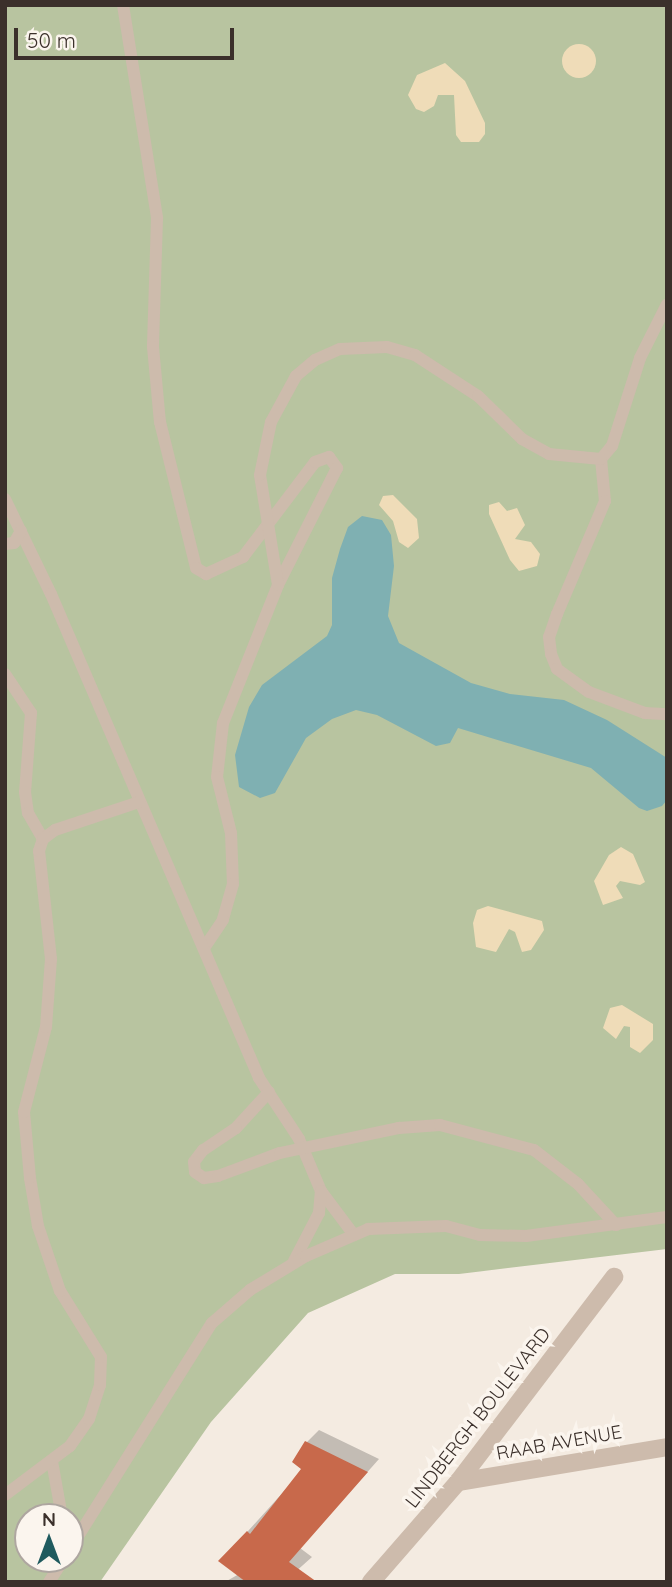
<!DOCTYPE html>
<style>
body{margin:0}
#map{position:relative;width:672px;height:1587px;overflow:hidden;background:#f4ebe1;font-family:Quicksand,sans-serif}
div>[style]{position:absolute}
.green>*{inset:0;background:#b8c4a0}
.sand>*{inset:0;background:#efdcb8}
.round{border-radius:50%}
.water>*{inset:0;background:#7fb0b2}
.shadow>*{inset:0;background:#0003}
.building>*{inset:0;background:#c8694b}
.lane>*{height:12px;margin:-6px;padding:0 6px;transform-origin:6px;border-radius:6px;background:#cdbbac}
.street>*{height:18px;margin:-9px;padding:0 9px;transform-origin:9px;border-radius:9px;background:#cdbbac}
span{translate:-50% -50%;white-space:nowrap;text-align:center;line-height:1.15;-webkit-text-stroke:7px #fbf5ee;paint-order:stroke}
.street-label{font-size:19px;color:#3b302b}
.frame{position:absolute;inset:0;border:7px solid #3b302b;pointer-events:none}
.north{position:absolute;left:14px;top:1503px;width:70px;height:70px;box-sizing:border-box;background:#fbf5ee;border:2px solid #aea6a0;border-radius:50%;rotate:0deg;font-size:19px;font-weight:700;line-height:28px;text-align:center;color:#3b302b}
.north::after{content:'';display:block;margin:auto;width:24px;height:32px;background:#1f5a5e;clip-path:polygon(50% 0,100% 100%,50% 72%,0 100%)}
.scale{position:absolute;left:14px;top:28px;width:220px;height:32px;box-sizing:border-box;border:4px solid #3b302b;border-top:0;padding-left:9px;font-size:21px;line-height:24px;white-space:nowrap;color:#3b302b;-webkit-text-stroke:5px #fbf5ee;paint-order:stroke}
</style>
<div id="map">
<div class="green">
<i style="clip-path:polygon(evenodd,5px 5px,667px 5px,667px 1249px,459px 1274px,395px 1274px,308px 1313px,211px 1422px,100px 1582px,5px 1582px,5px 5px,28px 1517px,70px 1517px,70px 1559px,28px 1559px,28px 1517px)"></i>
</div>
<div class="sand">
<i class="round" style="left:562px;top:44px;width:34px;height:34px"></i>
<i style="clip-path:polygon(445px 63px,465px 81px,485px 123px,485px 134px,479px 142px,461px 142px,456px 135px,454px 95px,438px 95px,434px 106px,424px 112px,416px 109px,408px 95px,417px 75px)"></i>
<i style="clip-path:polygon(393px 495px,417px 519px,419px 538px,408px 548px,399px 542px,393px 521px,379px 505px,383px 496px)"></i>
<i style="clip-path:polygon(499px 502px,507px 511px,517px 508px,525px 525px,515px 539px,531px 542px,540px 554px,537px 566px,519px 571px,510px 560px,489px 514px,489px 505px)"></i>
<i style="clip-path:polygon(621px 847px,633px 854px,645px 882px,640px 885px,620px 881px,616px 886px,623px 898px,603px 905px,594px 881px,609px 855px)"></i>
<i style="clip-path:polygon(488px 906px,542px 921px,544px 930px,531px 950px,522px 952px,515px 932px,509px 929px,496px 952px,476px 947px,473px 923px,477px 910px)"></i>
<i style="clip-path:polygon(622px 1005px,653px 1024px,653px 1040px,640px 1053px,630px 1047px,630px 1027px,624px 1026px,616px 1039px,603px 1028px,610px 1008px)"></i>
</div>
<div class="water">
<i style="clip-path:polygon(362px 516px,382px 520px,391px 535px,394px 566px,388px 616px,399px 643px,471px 683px,510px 694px,564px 700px,607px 720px,667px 758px,667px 800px,662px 806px,647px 811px,639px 808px,591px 768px,458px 728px,450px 743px,436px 746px,377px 715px,356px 710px,332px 719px,306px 738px,275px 793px,260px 798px,239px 787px,235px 755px,249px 707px,262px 685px,327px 636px,332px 625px,332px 578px,340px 549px,348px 527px)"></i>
</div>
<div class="shadow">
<i style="clip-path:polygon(319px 1430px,379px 1459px,300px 1548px,312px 1557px,284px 1582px,225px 1582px,239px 1574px,221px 1561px,304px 1469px,307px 1442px)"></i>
</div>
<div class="building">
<i style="clip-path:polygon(305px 1441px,368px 1472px,289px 1562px,317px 1582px,246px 1582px,218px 1561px,247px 1531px,250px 1534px,301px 1469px,292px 1462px)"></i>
</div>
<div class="lane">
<i style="left:123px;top:5px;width:216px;rotate:80.9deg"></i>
<i style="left:157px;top:218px;width:129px;rotate:91.8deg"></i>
<i style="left:153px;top:347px;width:75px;rotate:84.7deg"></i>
<i style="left:160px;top:422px;width:150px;rotate:76.1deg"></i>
<i style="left:196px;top:568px;width:12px;rotate:31deg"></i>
<i style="left:206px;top:574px;width:41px;rotate:-24.7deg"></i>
<i style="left:243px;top:557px;width:119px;rotate:-52.8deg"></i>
<i style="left:315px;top:462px;width:15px;rotate:-20deg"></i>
<i style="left:329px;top:457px;width:14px;rotate:54deg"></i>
<i style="left:337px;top:468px;width:131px;rotate:116.8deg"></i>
<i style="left:278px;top:585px;width:149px;rotate:111.7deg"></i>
<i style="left:223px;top:723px;width:54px;rotate:96.3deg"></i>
<i style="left:217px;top:777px;width:58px;rotate:76deg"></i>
<i style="left:231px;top:833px;width:51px;rotate:87.8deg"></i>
<i style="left:233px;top:884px;width:37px;rotate:106deg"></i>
<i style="left:223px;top:920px;width:34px;rotate:124deg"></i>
<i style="left:601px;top:459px;width:42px;rotate:84.6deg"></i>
<i style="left:605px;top:501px;width:123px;rotate:113deg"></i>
<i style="left:557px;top:614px;width:24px;rotate:109deg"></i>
<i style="left:549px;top:637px;width:17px;rotate:83deg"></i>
<i style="left:551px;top:654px;width:16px;rotate:68deg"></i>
<i style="left:557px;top:669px;width:39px;rotate:36deg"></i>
<i style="left:589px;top:692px;width:60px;rotate:20.6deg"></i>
<i style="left:645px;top:713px;width:22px;rotate:3deg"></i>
<i style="left:601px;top:459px;width:17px;rotate:-50deg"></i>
<i style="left:612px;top:446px;width:92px;rotate:-72.3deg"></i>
<i style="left:640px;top:358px;width:60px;rotate:-63.4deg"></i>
<i style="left:5px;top:499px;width:106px;rotate:64.2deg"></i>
<i style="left:51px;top:594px;width:527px;rotate:66.74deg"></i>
<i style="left:259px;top:1078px;width:73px;rotate:56.7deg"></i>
<i style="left:299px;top:1139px;width:56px;rotate:67.1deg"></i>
<i style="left:321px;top:1191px;width:55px;rotate:53.1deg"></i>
<i style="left:5px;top:544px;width:9px;rotate:-6deg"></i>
<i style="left:14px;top:543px;width:14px;rotate:-60deg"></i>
<i style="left:278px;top:585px;width:111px;rotate:-99.3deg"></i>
<i style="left:260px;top:475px;width:54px;rotate:-78.3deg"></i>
<i style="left:271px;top:422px;width:52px;rotate:-61.5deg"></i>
<i style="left:296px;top:376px;width:25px;rotate:-40deg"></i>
<i style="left:315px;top:360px;width:27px;rotate:-24deg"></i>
<i style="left:340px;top:349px;width:47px;rotate:-2.4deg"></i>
<i style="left:387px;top:347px;width:29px;rotate:16deg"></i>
<i style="left:415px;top:355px;width:75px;rotate:33.1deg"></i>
<i style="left:478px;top:396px;width:62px;rotate:44.3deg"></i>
<i style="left:522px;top:439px;width:31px;rotate:29deg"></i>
<i style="left:549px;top:454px;width:52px;rotate:5.5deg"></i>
<i style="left:5px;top:674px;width:47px;rotate:56.3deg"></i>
<i style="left:31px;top:713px;width:79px;rotate:94.3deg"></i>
<i style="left:25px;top:792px;width:21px;rotate:82deg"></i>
<i style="left:28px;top:813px;width:30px;rotate:60deg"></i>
<i style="left:269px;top:1092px;width:49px;rotate:132.5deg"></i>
<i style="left:236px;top:1128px;width:40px;rotate:146deg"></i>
<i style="left:203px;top:1150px;width:15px;rotate:127deg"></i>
<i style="left:194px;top:1162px;width:10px;rotate:84deg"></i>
<i style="left:195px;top:1172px;width:11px;rotate:34deg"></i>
<i style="left:204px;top:1178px;width:14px;rotate:-8deg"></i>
<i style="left:218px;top:1176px;width:66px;rotate:-20.4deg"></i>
<i style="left:280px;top:1153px;width:122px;rotate:-11.9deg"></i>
<i style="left:399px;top:1128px;width:41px;rotate:-4.2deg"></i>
<i style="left:440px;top:1125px;width:97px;rotate:14.9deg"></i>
<i style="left:534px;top:1150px;width:56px;rotate:37.7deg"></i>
<i style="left:578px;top:1184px;width:56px;rotate:47.2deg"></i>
<i style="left:294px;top:1261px;width:54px;rotate:-62.5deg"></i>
<i style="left:319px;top:1213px;width:22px;rotate:-85deg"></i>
<i style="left:52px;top:1461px;width:57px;rotate:79.9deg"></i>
<i style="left:5px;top:1495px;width:81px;rotate:-37deg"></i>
<i style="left:70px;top:1446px;width:33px;rotate:-55deg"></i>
<i style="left:89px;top:1419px;width:36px;rotate:-72deg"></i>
<i style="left:100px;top:1385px;width:28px;rotate:-88deg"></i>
<i style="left:101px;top:1357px;width:78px;rotate:-121.8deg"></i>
<i style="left:60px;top:1291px;width:69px;rotate:-108.7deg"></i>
<i style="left:38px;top:1226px;width:49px;rotate:-99.5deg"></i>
<i style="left:30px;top:1178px;width:66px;rotate:-95.2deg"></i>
<i style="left:24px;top:1112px;width:88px;rotate:-75.5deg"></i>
<i style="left:46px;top:1027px;width:68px;rotate:-85.8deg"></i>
<i style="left:51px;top:959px;width:109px;rotate:-96.3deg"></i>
<i style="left:39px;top:851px;width:13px;rotate:-72deg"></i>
<i style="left:43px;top:839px;width:15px;rotate:-37deg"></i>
<i style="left:55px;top:830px;width:89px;rotate:-18.4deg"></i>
<i style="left:70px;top:1549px;width:267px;rotate:-57.9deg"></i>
<i style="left:212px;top:1323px;width:50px;rotate:-41deg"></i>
<i style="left:250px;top:1290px;width:66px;rotate:-31.3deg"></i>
<i style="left:306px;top:1256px;width:68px;rotate:-23.5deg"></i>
<i style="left:368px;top:1229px;width:78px;rotate:-2.2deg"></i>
<i style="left:446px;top:1226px;width:35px;rotate:15deg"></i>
<i style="left:480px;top:1235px;width:46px;rotate:1.2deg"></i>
<i style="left:526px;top:1236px;width:142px;rotate:-7.7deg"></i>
<i style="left:49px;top:1582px;width:27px;rotate:-57deg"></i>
</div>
<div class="street">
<i style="left:458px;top:1482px;width:212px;rotate:-9.5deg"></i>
<i style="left:371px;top:1582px;width:133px;rotate:-49deg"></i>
<i style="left:458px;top:1482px;width:258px;rotate:-52.7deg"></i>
</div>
<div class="street-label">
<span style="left:478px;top:1418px;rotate:-52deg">LINDBERGH BOULEVARD</span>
<span style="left:559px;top:1443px;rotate:-10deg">RAAB AVENUE</span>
</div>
<div class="frame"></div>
<div class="north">N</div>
<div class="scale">50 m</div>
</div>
